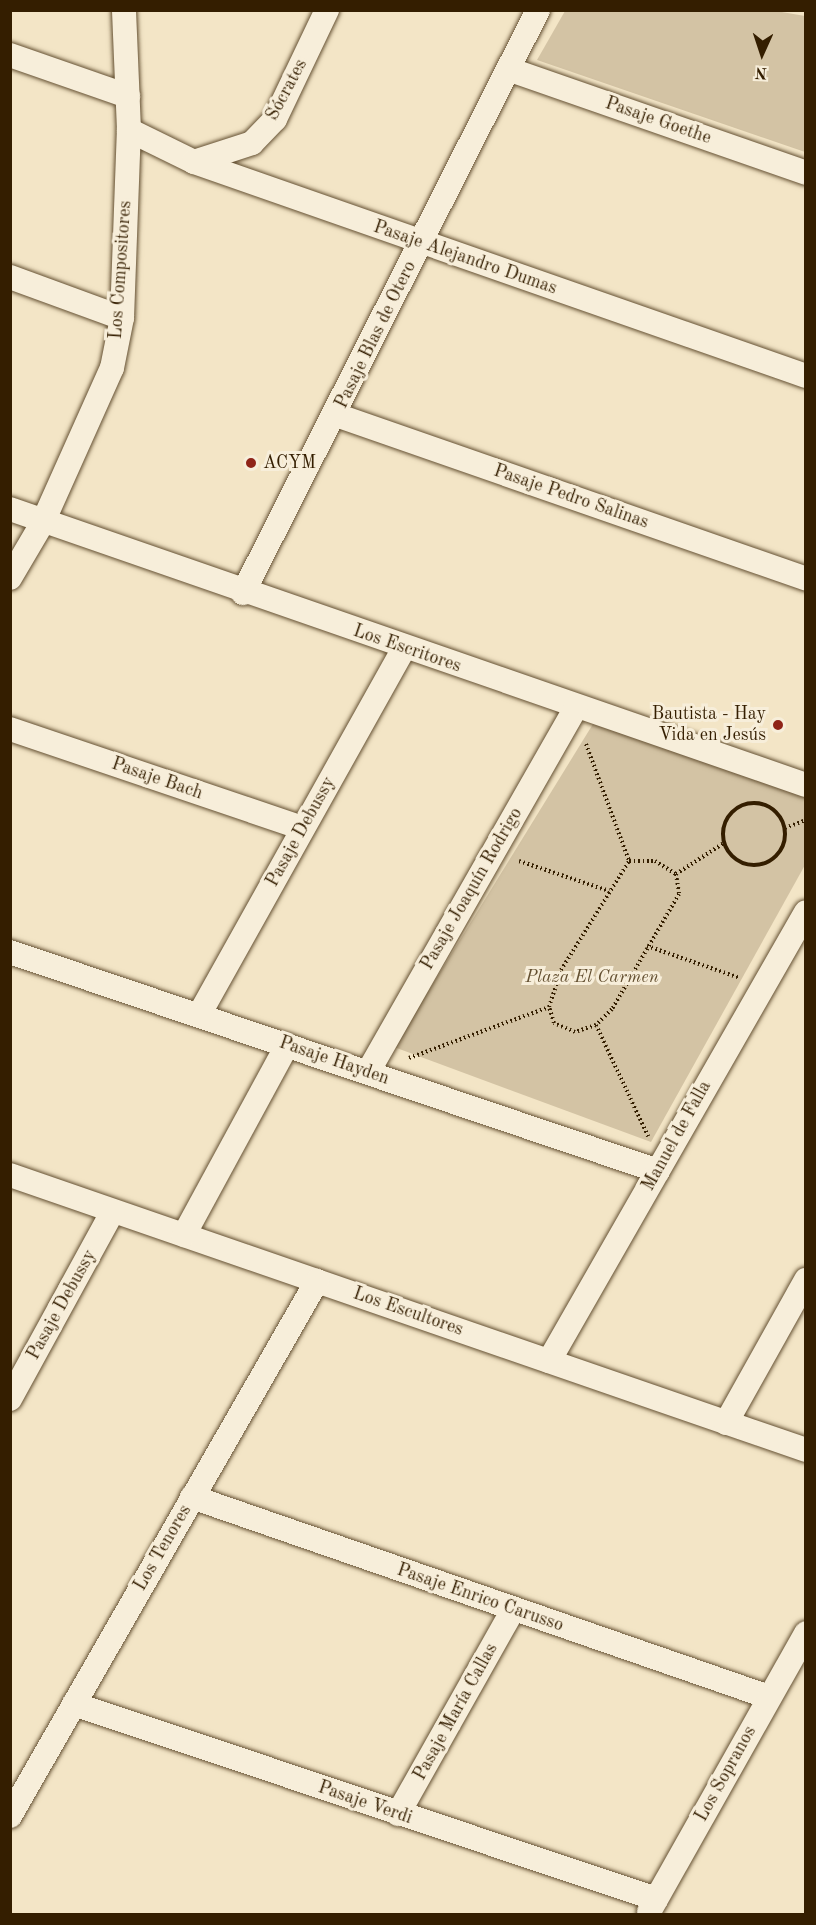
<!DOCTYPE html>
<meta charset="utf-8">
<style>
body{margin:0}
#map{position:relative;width:816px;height:1925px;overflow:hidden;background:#f3e5c6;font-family:"Old Standard TT",serif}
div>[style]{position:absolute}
.green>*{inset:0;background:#d3c3a4}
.path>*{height:4px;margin-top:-2px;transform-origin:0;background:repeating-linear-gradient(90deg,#341e00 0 1.5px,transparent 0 4.5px)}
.path>.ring{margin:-2px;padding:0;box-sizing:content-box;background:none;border:4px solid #341e00;border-radius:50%}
.roads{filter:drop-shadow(0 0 2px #645032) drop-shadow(0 0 2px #645032)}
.street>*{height:24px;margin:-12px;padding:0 12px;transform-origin:12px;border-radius:12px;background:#f7eeda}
.dots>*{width:16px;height:16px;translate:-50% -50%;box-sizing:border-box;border:3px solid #f7eeda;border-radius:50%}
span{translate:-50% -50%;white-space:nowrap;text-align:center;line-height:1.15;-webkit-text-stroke:6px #f7eeda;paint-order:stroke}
.street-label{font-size:18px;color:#341e00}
.poi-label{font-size:18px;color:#341e00}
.left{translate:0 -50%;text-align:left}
.right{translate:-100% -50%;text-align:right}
.park-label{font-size:18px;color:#645031;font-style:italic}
.frame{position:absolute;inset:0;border:12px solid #341e00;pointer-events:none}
.north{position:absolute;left:732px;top:24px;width:60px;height:60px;-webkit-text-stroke:4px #f7eeda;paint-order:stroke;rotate:183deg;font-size:16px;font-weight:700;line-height:24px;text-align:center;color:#341e00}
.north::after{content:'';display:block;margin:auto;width:21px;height:27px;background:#341e00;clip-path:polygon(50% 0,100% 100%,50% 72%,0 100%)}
</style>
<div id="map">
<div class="green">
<i style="clip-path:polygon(776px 11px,805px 16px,805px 152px,537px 60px,565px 11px)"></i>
<i style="clip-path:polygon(593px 724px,805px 796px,805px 865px,651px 1142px,394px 1047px)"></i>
</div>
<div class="path">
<i style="left:586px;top:744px;width:125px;rotate:69.8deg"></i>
<i class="ring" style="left:723px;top:803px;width:58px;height:58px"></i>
<i style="left:785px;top:828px;width:22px;rotate:-21deg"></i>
<i style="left:519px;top:861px;width:95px;rotate:18.4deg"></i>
<i style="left:629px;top:861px;width:26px"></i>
<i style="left:655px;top:861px;width:25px;rotate:32deg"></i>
<i style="left:676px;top:874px;width:20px;rotate:81deg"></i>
<i style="left:679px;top:894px;width:133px;rotate:120.2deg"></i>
<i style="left:612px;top:1009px;width:23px;rotate:135deg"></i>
<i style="left:596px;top:1025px;width:22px;rotate:162deg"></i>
<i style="left:575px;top:1032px;width:23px;rotate:-157deg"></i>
<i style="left:554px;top:1023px;width:17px;rotate:-107deg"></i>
<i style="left:549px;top:1007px;width:39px;rotate:-72deg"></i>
<i style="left:561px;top:970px;width:128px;rotate:-58deg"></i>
<i style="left:676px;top:874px;width:57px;rotate:-32.9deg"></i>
<i style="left:647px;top:946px;width:98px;rotate:19deg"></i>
<i style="left:596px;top:1025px;width:123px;rotate:64.9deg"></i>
<i style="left:409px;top:1058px;width:149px;rotate:-20deg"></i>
</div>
<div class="roads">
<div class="street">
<i style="left:10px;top:55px;width:125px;rotate:19.2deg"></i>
<i style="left:511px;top:70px;width:312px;rotate:19.2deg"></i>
<i style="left:129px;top:130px;width:72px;rotate:26.2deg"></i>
<i style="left:194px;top:162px;width:648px;rotate:19.27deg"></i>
<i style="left:194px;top:162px;width:61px;rotate:-18.1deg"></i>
<i style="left:252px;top:143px;width:33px;rotate:-46deg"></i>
<i style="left:275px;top:119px;width:121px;rotate:-64.5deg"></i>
<i style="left:10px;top:277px;width:119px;rotate:20.1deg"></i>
<i style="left:336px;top:415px;width:498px;rotate:19.2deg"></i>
<i style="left:10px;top:509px;width:842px;rotate:19.12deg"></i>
<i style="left:10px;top:578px;width:65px;rotate:-59.5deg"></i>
<i style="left:43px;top:522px;width:169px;rotate:-65.9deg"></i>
<i style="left:112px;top:368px;width:51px;rotate:-78.7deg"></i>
<i style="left:122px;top:318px;width:188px;rotate:-87.9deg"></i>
<i style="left:129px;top:130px;width:120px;rotate:-92.4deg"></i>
<i style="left:243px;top:593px;width:653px;rotate:-63.16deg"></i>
<i style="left:10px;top:729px;width:309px;rotate:18.7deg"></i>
<i style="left:10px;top:952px;width:684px;rotate:18.67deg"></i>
<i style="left:199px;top:1015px;width:420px;rotate:-60.8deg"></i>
<i style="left:368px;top:1072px;width:420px;rotate:-60.3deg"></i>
<i style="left:10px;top:1175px;width:842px;rotate:19.06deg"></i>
<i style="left:184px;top:1235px;width:216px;rotate:-61.5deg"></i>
<i style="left:549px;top:1361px;width:517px;rotate:-60.21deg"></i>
<i style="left:10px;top:1399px;width:214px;rotate:-61.3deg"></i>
<i style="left:726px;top:1423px;width:164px;rotate:-60.8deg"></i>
<i style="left:192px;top:1497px;width:611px;rotate:19.12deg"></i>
<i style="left:74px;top:1704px;width:614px;rotate:18.52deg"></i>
<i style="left:398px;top:1814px;width:234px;rotate:-60.6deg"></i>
<i style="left:10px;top:1816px;width:617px;rotate:-60.15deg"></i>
<i style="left:649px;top:1912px;width:320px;rotate:-60.6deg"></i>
</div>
</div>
<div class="dots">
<i style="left:251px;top:463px;background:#8f2418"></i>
<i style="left:778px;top:725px;background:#8f2418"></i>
</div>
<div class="street-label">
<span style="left:287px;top:90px;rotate:-62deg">Sócrates</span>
<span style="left:658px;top:121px;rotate:19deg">Pasaje Goethe</span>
<span style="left:465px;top:258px;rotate:19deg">Pasaje Alejandro Dumas</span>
<span style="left:121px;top:270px;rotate:-86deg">Los Compositores</span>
<span style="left:376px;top:335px;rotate:-64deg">Pasaje Blas de Otero</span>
<span style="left:571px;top:497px;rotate:19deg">Pasaje Pedro Salinas</span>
<span style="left:407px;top:649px;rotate:19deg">Los Escritores</span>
<span style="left:157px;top:779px;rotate:19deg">Pasaje Bach</span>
<span style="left:301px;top:832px;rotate:-61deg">Pasaje Debussy</span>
<span style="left:472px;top:889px;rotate:-60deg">Pasaje Joaquín Rodrigo</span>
<span style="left:334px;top:1061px;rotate:19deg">Pasaje Hayden</span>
<span style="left:677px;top:1136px;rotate:-61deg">Manuel de Falla</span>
<span style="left:62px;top:1305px;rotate:-61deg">Pasaje Debussy</span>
<span style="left:408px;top:1312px;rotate:19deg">Los Escultores</span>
<span style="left:163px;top:1548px;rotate:-60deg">Los Tenores</span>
<span style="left:480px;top:1598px;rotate:19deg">Pasaje Enrico Carusso</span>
<span style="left:456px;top:1712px;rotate:-61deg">Pasaje María Callas</span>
<span style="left:726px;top:1774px;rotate:-61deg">Los Sopranos</span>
<span style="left:365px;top:1803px;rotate:19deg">Pasaje Verdi</span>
</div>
<div class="poi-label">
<span class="left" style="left:263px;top:463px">ACYM</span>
<span class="right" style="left:766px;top:725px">Bautista - Hay<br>Vida en Jesús</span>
</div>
<div class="park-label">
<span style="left:592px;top:977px">Plaza El Carmen</span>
</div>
<div class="frame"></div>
<div class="north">N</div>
</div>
